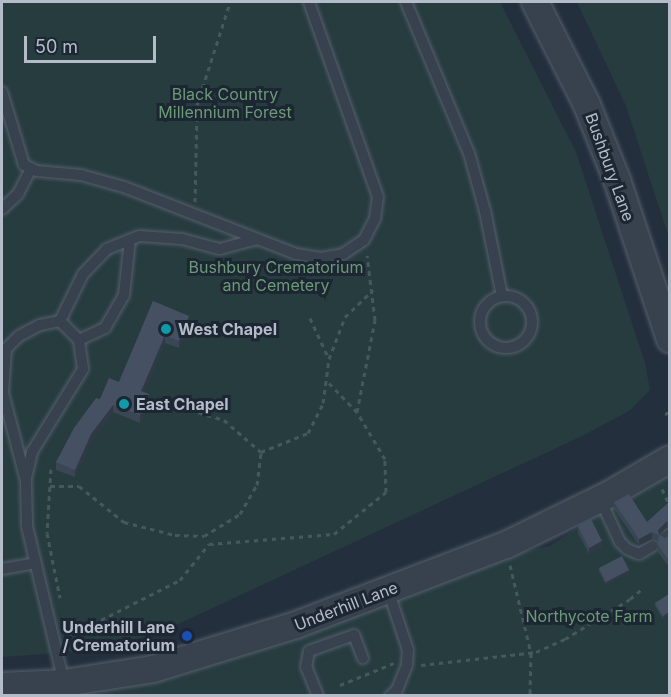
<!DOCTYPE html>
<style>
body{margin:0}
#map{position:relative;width:671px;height:697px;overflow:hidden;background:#242f3e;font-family:Inter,sans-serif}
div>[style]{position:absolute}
.green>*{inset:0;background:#263c3f}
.path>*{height:3px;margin-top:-1.5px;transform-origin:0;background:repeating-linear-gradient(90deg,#44595c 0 4.5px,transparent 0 9px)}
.roads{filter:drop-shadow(0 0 2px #565f6c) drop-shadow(0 0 2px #565f6c)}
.service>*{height:10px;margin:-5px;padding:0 5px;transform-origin:5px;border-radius:5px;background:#38414e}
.service>.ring{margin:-5px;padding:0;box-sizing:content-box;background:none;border:10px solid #38414e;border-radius:50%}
.tertiary>*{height:26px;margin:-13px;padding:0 13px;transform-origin:13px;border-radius:13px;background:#38414e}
.wall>*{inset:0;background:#3b4654}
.shaded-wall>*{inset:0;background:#303945}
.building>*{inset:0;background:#455162}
.dots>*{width:16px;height:16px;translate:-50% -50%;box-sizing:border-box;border:3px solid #1d2633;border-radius:50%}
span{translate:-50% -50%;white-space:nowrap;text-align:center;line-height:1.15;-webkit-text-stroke:6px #1d2633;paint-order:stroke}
.park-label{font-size:16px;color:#6b9a76}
.street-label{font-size:16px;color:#b4bcc9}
.poi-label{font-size:16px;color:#b4bcc9;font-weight:700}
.left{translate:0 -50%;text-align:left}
.right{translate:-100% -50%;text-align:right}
.frame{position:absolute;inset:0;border:3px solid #b4bcc9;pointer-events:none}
.scale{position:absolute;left:24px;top:36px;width:132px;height:27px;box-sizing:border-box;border:3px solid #b4bcc9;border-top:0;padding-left:8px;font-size:18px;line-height:21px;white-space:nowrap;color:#b4bcc9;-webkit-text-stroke:4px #1d2633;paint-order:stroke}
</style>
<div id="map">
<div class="green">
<i style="clip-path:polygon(2px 2px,500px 2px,576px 152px,645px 363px,650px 390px,629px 411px,582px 436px,159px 633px,95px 650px,2px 657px)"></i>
<i style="clip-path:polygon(577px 2px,669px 2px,669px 238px,626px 106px)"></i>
<i style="clip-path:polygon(669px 476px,669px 695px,40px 696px,520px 552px,550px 546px,626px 495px)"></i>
</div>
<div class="path">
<i style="left:195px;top:202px;width:97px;rotate:-88.8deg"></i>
<i style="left:197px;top:105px;width:108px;rotate:-72.2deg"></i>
<i style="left:310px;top:318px;width:45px;rotate:65.1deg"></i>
<i style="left:329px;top:383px;width:40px;rotate:46deg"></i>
<i style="left:181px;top:407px;width:45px;rotate:16.8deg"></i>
<i style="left:224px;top:420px;width:49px;rotate:40.9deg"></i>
<i style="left:261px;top:452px;width:51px;rotate:-22deg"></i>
<i style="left:308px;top:433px;width:34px;rotate:-63deg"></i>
<i style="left:323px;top:403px;width:44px;rotate:-82.2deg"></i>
<i style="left:329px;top:359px;width:45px;rotate:-69.1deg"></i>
<i style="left:345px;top:317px;width:39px;rotate:-44deg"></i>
<i style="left:665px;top:414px;width:5px;rotate:-22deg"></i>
<i style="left:51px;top:469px;width:64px;rotate:93.6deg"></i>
<i style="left:47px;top:533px;width:66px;rotate:78.7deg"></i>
<i style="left:50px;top:486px;width:29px"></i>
<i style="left:79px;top:486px;width:58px;rotate:38.7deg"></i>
<i style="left:124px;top:522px;width:53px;rotate:14.3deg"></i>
<i style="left:175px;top:535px;width:29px;rotate:2deg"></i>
<i style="left:204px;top:536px;width:42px;rotate:-31.4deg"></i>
<i style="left:240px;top:514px;width:34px;rotate:-60deg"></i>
<i style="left:257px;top:485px;width:33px;rotate:-83deg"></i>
<i style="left:662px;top:489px;width:14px;rotate:65deg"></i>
<i style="left:510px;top:565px;width:90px;rotate:76.6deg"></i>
<i style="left:531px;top:653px;width:43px;rotate:91.3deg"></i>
<i style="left:69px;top:636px;width:124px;rotate:-26.8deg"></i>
<i style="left:180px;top:580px;width:46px;rotate:-51.1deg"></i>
<i style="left:209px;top:544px;width:125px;rotate:-4.6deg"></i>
<i style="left:334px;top:534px;width:67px;rotate:-38.9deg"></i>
<i style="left:386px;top:492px;width:33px;rotate:-92deg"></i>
<i style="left:385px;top:459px;width:55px;rotate:-120.8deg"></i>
<i style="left:357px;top:412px;width:94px;rotate:-78.9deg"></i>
<i style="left:375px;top:320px;width:65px;rotate:-97deg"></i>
<i style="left:421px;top:665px;width:116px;rotate:-6.4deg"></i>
<i style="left:536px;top:652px;width:32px;rotate:-24deg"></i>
<i style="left:565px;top:639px;width:76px;rotate:-31.6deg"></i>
<i style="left:630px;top:599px;width:17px;rotate:-40deg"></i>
<i style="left:340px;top:685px;width:58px;rotate:-22.2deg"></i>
</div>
<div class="roads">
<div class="service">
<i style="left:406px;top:2px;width:164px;rotate:67.4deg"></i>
<i style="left:469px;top:153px;width:60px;rotate:74.6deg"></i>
<i style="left:485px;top:211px;width:87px;rotate:78.7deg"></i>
<i style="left:2px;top:92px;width:76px;rotate:73.2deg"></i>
<i style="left:24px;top:165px;width:14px;rotate:25deg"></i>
<i style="left:37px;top:171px;width:44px;rotate:5.2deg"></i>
<i style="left:81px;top:175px;width:45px;rotate:15.6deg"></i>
<i style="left:124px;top:187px;width:185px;rotate:21.3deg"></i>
<i style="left:296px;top:254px;width:25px;rotate:9deg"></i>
<i style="left:321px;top:258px;width:22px;rotate:-10deg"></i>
<i style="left:343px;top:254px;width:25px;rotate:-34deg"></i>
<i style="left:364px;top:240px;width:25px;rotate:-63deg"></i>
<i style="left:375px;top:218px;width:21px;rotate:-82deg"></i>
<i style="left:378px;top:197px;width:207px;rotate:-109.5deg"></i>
<i style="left:2px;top:209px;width:22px;rotate:-43deg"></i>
<i style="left:18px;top:194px;width:29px;rotate:-63deg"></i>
<i class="ring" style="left:480px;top:296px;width:42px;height:42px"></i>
<i style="left:79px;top:340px;width:29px;rotate:-25deg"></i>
<i style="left:105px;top:328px;width:38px;rotate:-60deg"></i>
<i style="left:124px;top:295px;width:55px;rotate:-83.8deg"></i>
<i style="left:26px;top:478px;width:27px;rotate:-77deg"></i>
<i style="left:32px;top:452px;width:97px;rotate:-58.4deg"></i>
<i style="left:83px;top:369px;width:29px;rotate:-98deg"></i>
<i style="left:79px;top:340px;width:27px;rotate:-135deg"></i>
<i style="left:600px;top:499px;width:47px;rotate:65.1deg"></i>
<i style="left:620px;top:542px;width:10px;rotate:45deg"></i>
<i style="left:627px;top:549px;width:13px;rotate:23deg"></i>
<i style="left:639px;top:554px;width:16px;rotate:-30deg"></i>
<i style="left:665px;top:537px;width:6px;rotate:-31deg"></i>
<i style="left:2px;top:569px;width:34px;rotate:-10deg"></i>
<i style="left:388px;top:590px;width:63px;rotate:71.6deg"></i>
<i style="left:408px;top:650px;width:15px;rotate:94deg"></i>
<i style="left:407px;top:665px;width:27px;rotate:112deg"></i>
<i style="left:397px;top:690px;width:9px;rotate:139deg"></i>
<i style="left:64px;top:683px;width:161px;rotate:-103.3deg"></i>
<i style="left:27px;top:526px;width:45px;rotate:-91.3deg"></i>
<i style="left:26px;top:481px;width:91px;rotate:-104.6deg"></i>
<i style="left:3px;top:393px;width:44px;rotate:-86.1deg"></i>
<i style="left:6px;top:349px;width:18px;rotate:-45deg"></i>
<i style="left:19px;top:336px;width:24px;rotate:-28deg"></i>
<i style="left:40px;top:325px;width:20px;rotate:-11deg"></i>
<i style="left:60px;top:321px;width:52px;rotate:-63.9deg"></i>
<i style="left:83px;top:274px;width:35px;rotate:-46deg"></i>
<i style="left:107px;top:249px;width:35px;rotate:-22deg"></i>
<i style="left:140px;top:236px;width:42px;rotate:4.1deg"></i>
<i style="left:182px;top:239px;width:39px;rotate:15deg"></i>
<i style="left:220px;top:249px;width:38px;rotate:-15deg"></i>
<i style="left:318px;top:696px;width:31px;rotate:-112deg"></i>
<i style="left:306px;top:667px;width:16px;rotate:-79deg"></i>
<i style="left:309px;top:651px;width:48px;rotate:-19.6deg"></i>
<i style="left:354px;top:635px;width:25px;rotate:69deg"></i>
</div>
<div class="tertiary">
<i style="left:535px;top:2px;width:115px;rotate:63.2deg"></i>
<i style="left:587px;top:105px;width:81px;rotate:68.2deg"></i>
<i style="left:617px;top:180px;width:168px;rotate:71.6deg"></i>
<i style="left:2px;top:686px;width:62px;rotate:-2.8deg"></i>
<i style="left:64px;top:683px;width:90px;rotate:-8.9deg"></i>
<i style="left:153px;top:669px;width:150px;rotate:-17.1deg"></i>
<i style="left:296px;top:625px;width:225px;rotate:-20.9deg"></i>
<i style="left:506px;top:545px;width:116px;rotate:-26.1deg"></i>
<i style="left:610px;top:494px;width:69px;rotate:-30.3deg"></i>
</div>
</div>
<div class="wall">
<i style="clip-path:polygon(153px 301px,189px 324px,179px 348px,165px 343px,144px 392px,149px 401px,140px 423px,113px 412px,91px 442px,75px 477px,56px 470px,56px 462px,100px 399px,119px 382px)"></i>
<i style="clip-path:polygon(614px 502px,647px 522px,669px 502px,669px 528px,667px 527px,659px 535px,665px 538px,669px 536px,669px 567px,658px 552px,658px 541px,652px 539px,639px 545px,614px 509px)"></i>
<i style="clip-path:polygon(578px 526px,602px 548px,589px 554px,578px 533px)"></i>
<i style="clip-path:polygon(599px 568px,629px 573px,606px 585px,599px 571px)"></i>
<i style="clip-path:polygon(669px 594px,663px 619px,655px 606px,655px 603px)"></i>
</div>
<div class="shaded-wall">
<i style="clip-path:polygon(189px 316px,189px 324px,179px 348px,179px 341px)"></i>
<i style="clip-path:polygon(165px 335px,165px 343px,141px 399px,141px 391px)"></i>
<i style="clip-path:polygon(149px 394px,149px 401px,140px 423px,140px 415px)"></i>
<i style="clip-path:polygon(113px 405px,113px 412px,91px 442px,75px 477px,75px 470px,91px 434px)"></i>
<i style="clip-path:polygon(667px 521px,667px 527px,659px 535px,658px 530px)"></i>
<i style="clip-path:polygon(652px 532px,652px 539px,639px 545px,639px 539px)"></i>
<i style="clip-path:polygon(602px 541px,602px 548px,589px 554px,589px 548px)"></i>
<i style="clip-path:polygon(629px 570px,629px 573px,606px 585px,606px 582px)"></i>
<i style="clip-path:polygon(669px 612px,669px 615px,663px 619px,663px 616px)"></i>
</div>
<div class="building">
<i style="clip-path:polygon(153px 301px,189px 316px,179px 341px,165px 335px,141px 391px,149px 394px,140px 415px,113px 405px,91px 434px,75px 470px,56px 462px,74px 428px,96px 398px,100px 399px,109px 378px,119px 382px)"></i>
<i style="clip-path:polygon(629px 494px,647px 522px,669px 502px,669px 521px,667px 521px,658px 530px,659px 535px,665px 538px,669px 536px,669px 560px,658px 545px,659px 535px,652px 532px,639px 539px,614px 502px)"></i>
<i style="clip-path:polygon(591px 519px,602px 541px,589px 548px,578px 526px)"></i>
<i style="clip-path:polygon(622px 556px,629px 570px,606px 582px,599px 568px)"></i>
<i style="clip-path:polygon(669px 594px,669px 612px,663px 616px,655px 603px)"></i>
</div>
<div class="dots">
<i style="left:166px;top:329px;background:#0f9aa8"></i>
<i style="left:124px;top:404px;background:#0f9aa8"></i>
<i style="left:187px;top:636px;background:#1a4fb4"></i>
</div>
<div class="park-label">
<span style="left:225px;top:103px">Black Country<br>Millennium Forest</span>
<span style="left:276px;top:276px">Bushbury Crematorium<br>and Cemetery</span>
<span style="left:589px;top:616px">Northycote Farm</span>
</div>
<div class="street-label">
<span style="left:610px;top:167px;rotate:70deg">Bushbury Lane</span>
<span style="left:346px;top:606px;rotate:-21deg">Underhill Lane</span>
</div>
<div class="poi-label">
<span class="left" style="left:178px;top:329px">West Chapel</span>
<span class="left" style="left:136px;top:404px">East Chapel</span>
<span class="right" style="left:175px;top:636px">Underhill Lane<br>/ Crematorium</span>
</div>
<div class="frame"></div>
<div class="scale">50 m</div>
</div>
